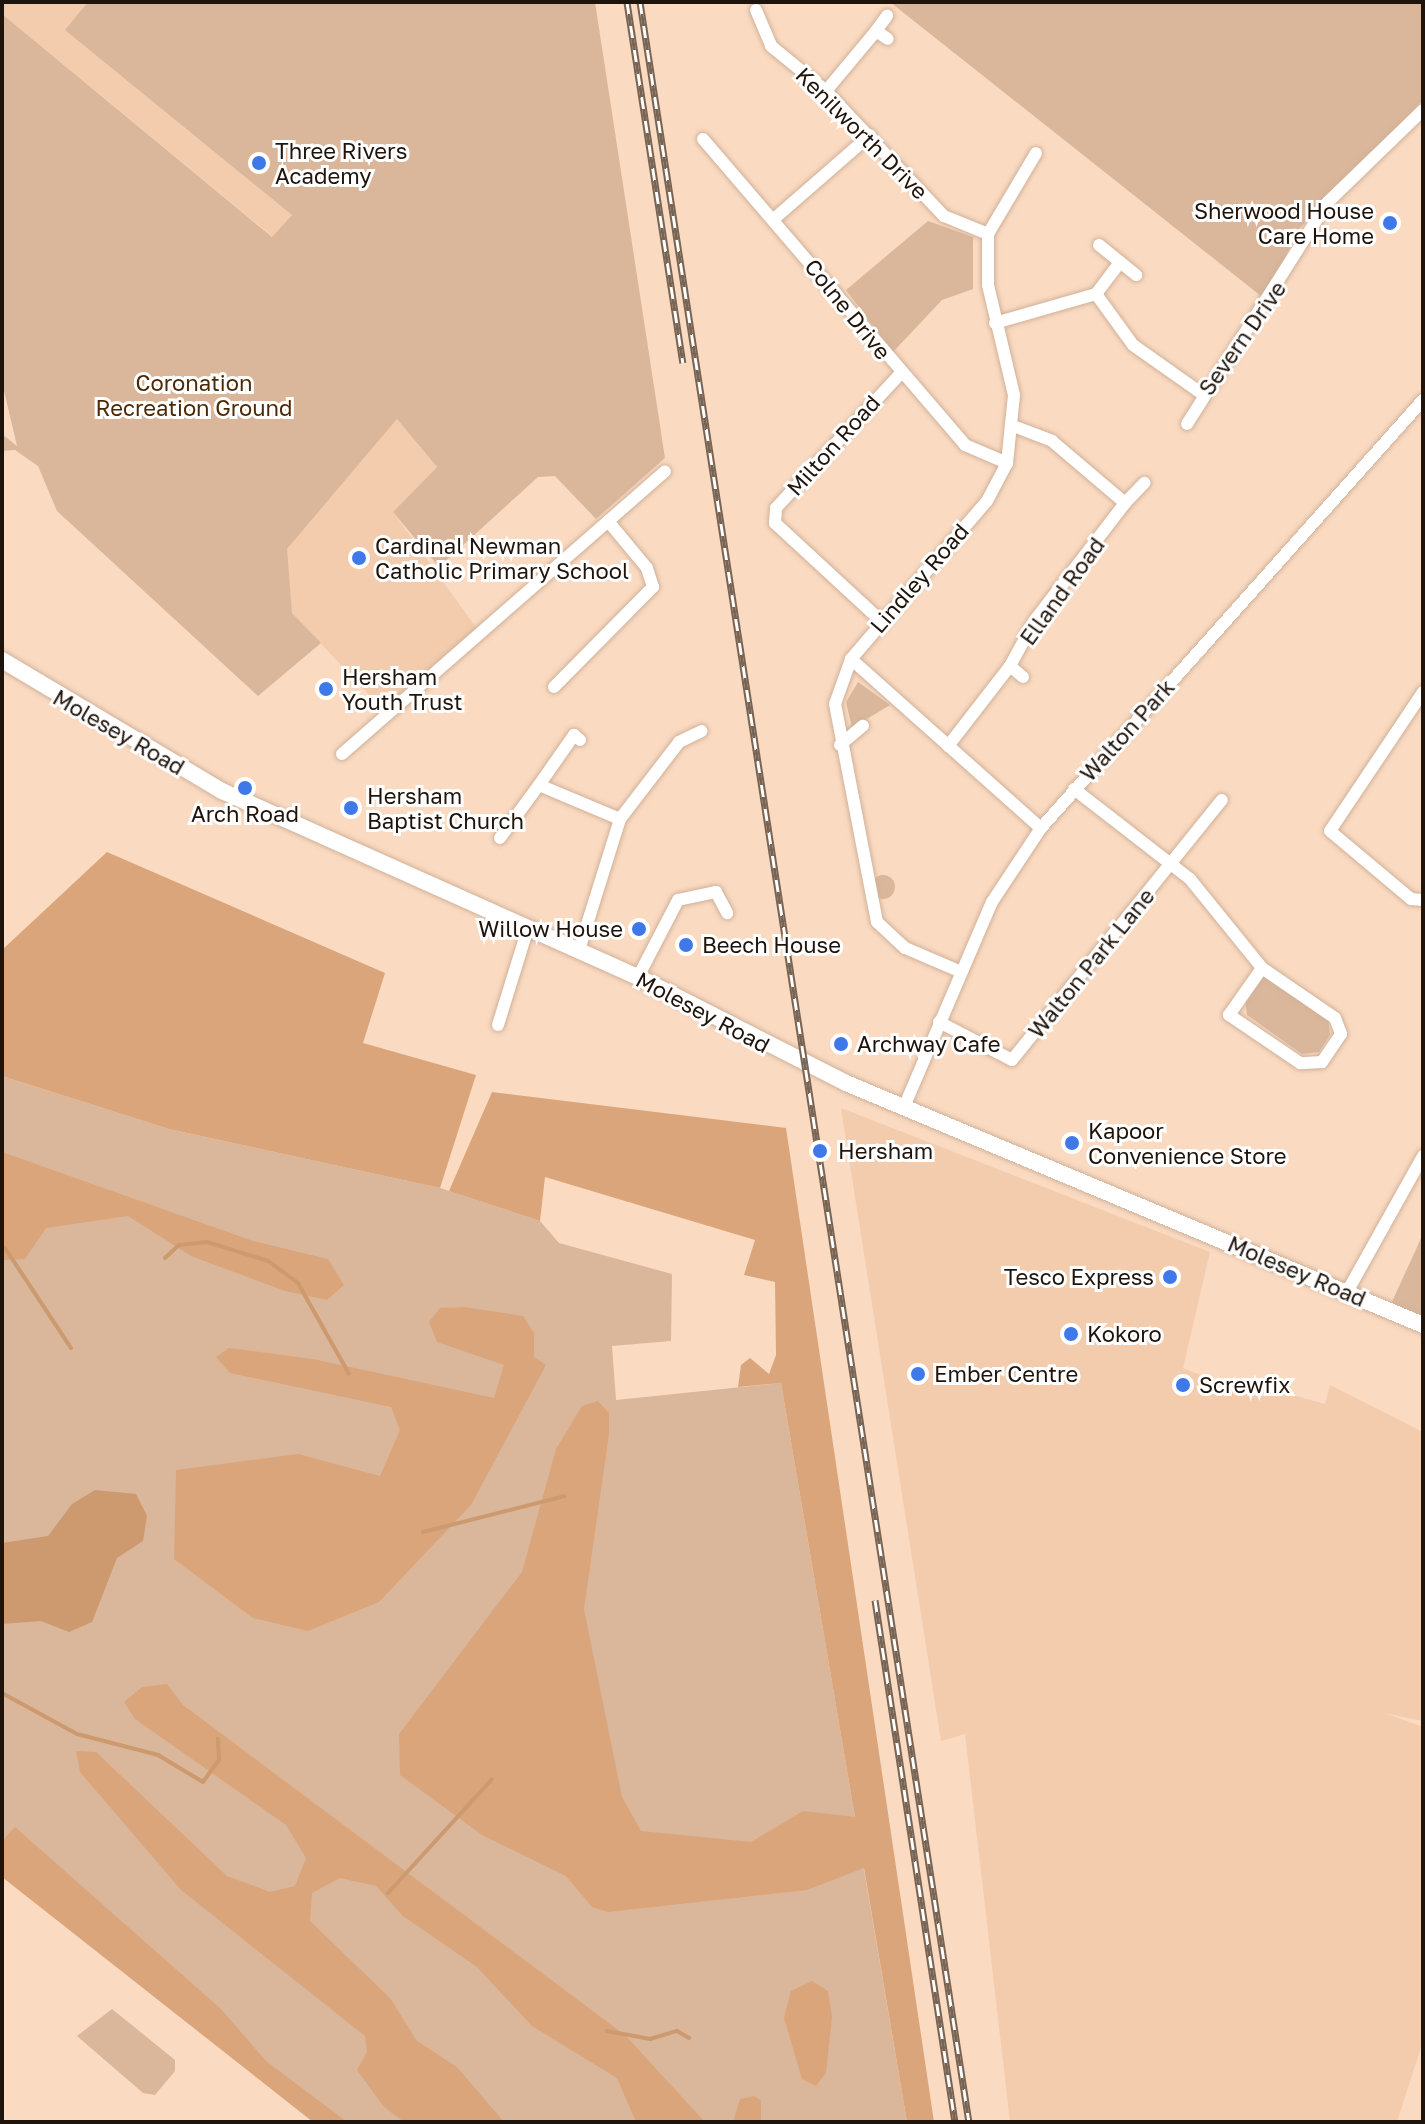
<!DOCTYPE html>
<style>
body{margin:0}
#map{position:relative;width:1425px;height:2124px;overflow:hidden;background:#fadac1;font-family:"Golos Text",sans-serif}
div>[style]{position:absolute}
.built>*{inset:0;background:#f3ccae}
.green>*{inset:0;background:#dab79b}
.round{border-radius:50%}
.forest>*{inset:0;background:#daa57a}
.water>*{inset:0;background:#cd996f}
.stream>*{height:4px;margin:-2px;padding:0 2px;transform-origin:2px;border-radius:2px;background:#cd996f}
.roads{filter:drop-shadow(0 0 2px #d0b199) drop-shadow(0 0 2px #d0b199)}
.minor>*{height:12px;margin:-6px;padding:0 6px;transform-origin:6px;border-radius:6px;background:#fff}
.tertiary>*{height:16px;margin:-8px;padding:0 8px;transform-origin:8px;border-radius:8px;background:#fff}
.rail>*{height:7px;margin-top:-3.5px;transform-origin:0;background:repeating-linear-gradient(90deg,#fff 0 12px,#776454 0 24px);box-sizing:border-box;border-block:2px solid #776454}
.dots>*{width:22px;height:22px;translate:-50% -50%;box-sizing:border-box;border:4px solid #fff;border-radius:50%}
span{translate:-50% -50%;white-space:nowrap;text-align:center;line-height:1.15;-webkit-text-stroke:6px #fff;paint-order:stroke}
.street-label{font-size:22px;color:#1f140b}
.poi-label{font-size:22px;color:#1f140b}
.left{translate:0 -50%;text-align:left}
.right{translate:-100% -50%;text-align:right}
.park-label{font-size:22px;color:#4b2906}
.frame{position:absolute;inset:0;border:4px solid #1f140b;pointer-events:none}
</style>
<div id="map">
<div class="built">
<i style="clip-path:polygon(2px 2px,243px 2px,292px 215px,273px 237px,2px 14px)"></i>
<i style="clip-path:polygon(397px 419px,437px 467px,393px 512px,480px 633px,387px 714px,292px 613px,286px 550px)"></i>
<i style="clip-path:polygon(841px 1108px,1210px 1252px,1183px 1368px,1251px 1395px,1255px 1385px,1325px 1404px,1330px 1385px,1423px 1432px,1423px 1721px,1384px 1713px,1423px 1727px,1423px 2041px,1397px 2122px,1010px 2122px,965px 1734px,941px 1741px)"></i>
</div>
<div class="green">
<i style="clip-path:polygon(88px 2px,595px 2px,665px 458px,596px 519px,555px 476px,538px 477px,439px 567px,393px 512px,437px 467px,397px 419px,287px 549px,292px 613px,321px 643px,258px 696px,57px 511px,38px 466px,15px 450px,2px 451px,2px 434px,17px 446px,2px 382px,2px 14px,272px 237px,292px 215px,65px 30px)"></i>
<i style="clip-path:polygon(890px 2px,1423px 2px,1423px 100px,1297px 231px,1266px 300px)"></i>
<i style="clip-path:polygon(928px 221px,973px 237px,973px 289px,942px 300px,893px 352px,846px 290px)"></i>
<i style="clip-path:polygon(858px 682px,890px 705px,852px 728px,846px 702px)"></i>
<i class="round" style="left:871px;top:875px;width:24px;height:24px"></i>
<i style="clip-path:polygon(1264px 977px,1328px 1018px,1330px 1035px,1319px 1052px,1302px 1054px,1247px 1015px,1245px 999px)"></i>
<i style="clip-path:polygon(2px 1076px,169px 1129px,440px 1188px,540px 1221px,559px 1243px,672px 1274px,671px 1341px,612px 1346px,616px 1400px,781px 1383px,907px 2122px,336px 2122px,2px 1861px)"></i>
<i style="clip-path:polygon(1423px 1234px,1423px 1317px,1391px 1304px)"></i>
<i style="clip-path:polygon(112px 2009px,175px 2060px,175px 2071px,155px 2095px,143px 2093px,77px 2036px)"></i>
</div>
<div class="forest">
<i style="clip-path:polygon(107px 852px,385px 973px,363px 1043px,476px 1075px,440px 1188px,169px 1129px,2px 1076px,2px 950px)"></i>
<i style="clip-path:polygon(492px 1092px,786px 1128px,934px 2122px,907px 2122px,864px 1868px,807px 1890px,608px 1912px,592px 1907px,566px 1876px,482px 1835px,400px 1775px,399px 1734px,522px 1572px,556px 1449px,582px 1406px,598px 1401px,609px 1413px,609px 1434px,584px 1609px,622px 1797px,641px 1831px,751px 1842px,803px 1811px,855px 1817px,781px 1383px,738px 1387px,741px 1365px,750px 1358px,769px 1374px,776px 1355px,775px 1282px,744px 1275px,755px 1240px,545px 1177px,540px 1221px,449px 1191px)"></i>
<i style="clip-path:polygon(2px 1152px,253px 1241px,328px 1259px,344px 1285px,327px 1300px,285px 1291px,191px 1256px,128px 1216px,46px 1228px,25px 1259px,3px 1260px)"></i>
<i style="clip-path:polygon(464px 1307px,523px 1316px,534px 1333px,534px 1357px,546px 1365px,471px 1505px,379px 1602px,308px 1631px,253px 1618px,174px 1559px,176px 1470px,298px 1454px,380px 1476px,400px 1430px,391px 1407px,230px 1373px,216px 1357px,229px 1348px,313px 1359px,494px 1398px,504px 1365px,437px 1342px,429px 1322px,440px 1308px)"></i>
<i style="clip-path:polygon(167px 1684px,183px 1705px,625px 2035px,705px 2122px,636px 2122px,617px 2078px,532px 2026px,477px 1967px,403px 1916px,376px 1886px,340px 1878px,312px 1893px,310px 1921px,390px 1998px,417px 2041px,457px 2067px,504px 2122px,404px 2122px,384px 2107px,357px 2070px,367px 2052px,365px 2036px,181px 1890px,80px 1772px,76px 1751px,96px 1752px,227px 1876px,270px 1892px,295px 1886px,306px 1858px,286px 1825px,135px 1719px,124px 1702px,142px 1687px)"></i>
<i style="clip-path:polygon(15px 1827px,221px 2009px,266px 2061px,347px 2122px,313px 2122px,2px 1877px,2px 1841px)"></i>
<i style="clip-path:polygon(812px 1981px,828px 1991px,832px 2017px,826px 2073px,816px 2086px,802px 2079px,784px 2018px,791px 1991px)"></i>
<i style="clip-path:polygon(754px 2096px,761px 2100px,761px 2122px,733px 2122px,740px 2099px)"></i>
</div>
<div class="water">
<i style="clip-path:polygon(95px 1490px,136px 1494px,147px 1516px,143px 1541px,117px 1558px,92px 1622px,69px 1632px,41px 1621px,2px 1624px,2px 1543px,48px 1536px,72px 1504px)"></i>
</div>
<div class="stream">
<i style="left:5px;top:1248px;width:120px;rotate:56.6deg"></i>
<i style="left:165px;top:1258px;width:19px;rotate:-43deg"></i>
<i style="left:179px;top:1245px;width:28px;rotate:-6deg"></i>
<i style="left:207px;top:1242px;width:64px;rotate:17.3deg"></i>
<i style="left:268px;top:1261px;width:37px;rotate:36deg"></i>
<i style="left:298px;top:1283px;width:104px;rotate:60.7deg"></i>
<i style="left:423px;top:1532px;width:146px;rotate:-14.2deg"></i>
<i style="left:2px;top:1693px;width:85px;rotate:28.7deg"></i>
<i style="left:77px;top:1734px;width:84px;rotate:14.5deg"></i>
<i style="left:158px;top:1755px;width:52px;rotate:31deg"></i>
<i style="left:203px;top:1782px;width:27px;rotate:-54deg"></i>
<i style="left:219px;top:1760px;width:21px;rotate:-93deg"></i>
<i style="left:388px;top:1893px;width:154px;rotate:-47.6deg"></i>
<i style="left:607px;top:2031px;width:44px;rotate:10.5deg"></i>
<i style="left:650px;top:2039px;width:28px;rotate:-17deg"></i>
<i style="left:677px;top:2031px;width:14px;rotate:30deg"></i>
</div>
<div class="roads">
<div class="minor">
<i style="left:756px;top:10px;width:39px;rotate:67deg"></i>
<i style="left:771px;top:46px;width:71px;rotate:39.3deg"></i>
<i style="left:826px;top:91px;width:172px;rotate:46.7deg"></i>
<i style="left:944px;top:216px;width:48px;rotate:22.2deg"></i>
<i style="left:876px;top:31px;width:19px;rotate:-54deg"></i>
<i style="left:826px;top:91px;width:78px;rotate:-50.2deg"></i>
<i style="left:876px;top:31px;width:14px;rotate:34deg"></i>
<i style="left:703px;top:139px;width:403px;rotate:49.4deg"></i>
<i style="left:965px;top:445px;width:46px;rotate:23.2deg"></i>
<i style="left:775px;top:218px;width:126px;rotate:-41.1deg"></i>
<i style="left:1099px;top:245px;width:48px;rotate:39deg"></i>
<i style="left:1096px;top:294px;width:63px;rotate:54deg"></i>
<i style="left:1133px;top:345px;width:83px;rotate:35.2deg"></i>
<i style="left:995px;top:323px;width:105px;rotate:-16deg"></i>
<i style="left:1096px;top:294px;width:40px;rotate:-53deg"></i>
<i style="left:1187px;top:424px;width:263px;rotate:-57.6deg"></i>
<i style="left:1328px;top:202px;width:132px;rotate:-44.1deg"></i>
<i style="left:1016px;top:427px;width:39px;rotate:21deg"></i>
<i style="left:1052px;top:441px;width:96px;rotate:40.3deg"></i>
<i style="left:1125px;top:503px;width:28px;rotate:-46deg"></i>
<i style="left:880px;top:620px;width:143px;rotate:-137.3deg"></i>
<i style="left:775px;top:523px;width:15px;rotate:-86deg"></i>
<i style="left:776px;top:508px;width:184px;rotate:-47.2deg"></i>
<i style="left:851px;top:659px;width:254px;rotate:41.7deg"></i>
<i style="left:1023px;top:677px;width:17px;rotate:-140deg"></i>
<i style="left:1010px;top:666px;width:52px;rotate:-61.5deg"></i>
<i style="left:1035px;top:620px;width:148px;rotate:-52.4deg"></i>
<i style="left:554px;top:687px;width:141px;rotate:-45.3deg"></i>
<i style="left:653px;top:587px;width:20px;rotate:-108deg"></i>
<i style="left:647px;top:568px;width:61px;rotate:-129.7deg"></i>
<i style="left:1423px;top:692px;width:167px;rotate:123.8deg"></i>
<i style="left:1330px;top:831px;width:106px;rotate:40deg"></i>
<i style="left:1411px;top:899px;width:12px;rotate:5deg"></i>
<i style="left:580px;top:740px;width:8px;rotate:-140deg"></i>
<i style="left:574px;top:735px;width:61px;rotate:125deg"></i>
<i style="left:539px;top:785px;width:88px;rotate:22.8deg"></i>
<i style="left:840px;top:745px;width:30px;rotate:-40deg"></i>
<i style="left:948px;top:746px;width:101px;rotate:-52.2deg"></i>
<i style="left:342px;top:754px;width:429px;rotate:-41.2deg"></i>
<i style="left:1074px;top:789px;width:147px;rotate:37.8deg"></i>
<i style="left:1190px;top:879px;width:114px;rotate:51deg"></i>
<i style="left:1262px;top:968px;width:88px;rotate:34.4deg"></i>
<i style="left:1335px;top:1018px;width:17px;rotate:69deg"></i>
<i style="left:1341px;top:1034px;width:34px;rotate:124deg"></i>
<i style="left:1322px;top:1062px;width:22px;rotate:177deg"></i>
<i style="left:1300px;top:1063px;width:86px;rotate:-145.9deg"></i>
<i style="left:1229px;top:1015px;width:57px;rotate:-54.9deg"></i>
<i style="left:500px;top:838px;width:66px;rotate:-53.7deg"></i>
<i style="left:579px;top:950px;width:137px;rotate:-72.6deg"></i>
<i style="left:620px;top:819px;width:97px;rotate:-52.5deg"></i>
<i style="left:679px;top:742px;width:25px;rotate:-26deg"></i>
<i style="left:959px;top:971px;width:59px;rotate:-156.9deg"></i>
<i style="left:905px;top:948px;width:38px;rotate:-137deg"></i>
<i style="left:877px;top:922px;width:222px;rotate:-100.9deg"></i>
<i style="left:835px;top:704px;width:48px;rotate:-70.4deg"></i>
<i style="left:851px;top:659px;width:208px;rotate:-49.3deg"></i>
<i style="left:987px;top:501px;width:43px;rotate:-62.2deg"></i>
<i style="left:1007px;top:463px;width:68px;rotate:-84.1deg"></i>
<i style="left:1014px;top:395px;width:113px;rotate:-103.3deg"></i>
<i style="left:988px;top:285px;width:51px;rotate:-90deg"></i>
<i style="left:988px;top:234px;width:94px;rotate:-59.3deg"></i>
<i style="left:638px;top:977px;width:87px;rotate:-62.5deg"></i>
<i style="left:678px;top:900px;width:39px;rotate:-12deg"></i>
<i style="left:716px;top:892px;width:24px;rotate:62deg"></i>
<i style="left:939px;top:1022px;width:82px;rotate:27.5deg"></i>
<i style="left:1012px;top:1060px;width:334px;rotate:-51.1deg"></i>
<i style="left:498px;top:1025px;width:102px;rotate:-72.8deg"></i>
<i style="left:904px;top:1107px;width:223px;rotate:-66.8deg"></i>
<i style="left:992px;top:902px;width:89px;rotate:-56.5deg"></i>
<i style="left:1041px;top:828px;width:574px;rotate:-48.25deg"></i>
<i style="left:1347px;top:1292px;width:156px;rotate:-60.8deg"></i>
</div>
<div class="tertiary">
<i style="left:2px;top:660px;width:256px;rotate:30.8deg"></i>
<i style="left:222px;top:791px;width:456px;rotate:24.1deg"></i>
<i style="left:638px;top:977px;width:233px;rotate:27deg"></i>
<i style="left:846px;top:1083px;width:626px;rotate:22.75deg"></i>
</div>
</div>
<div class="rail">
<i style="left:627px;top:2px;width:365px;rotate:81.2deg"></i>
<i style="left:640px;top:2px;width:2145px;rotate:81.18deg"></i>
<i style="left:875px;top:1600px;width:528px;rotate:81.29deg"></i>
</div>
<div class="dots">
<i style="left:259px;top:163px;background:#3f78e8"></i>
<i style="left:1390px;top:223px;background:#3f78e8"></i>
<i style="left:359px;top:558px;background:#3f78e8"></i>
<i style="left:326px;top:689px;background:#3f78e8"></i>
<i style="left:245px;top:788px;background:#3f78e8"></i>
<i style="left:351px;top:808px;background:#3f78e8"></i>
<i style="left:639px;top:929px;background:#3f78e8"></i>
<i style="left:686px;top:945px;background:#3f78e8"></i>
<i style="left:841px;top:1044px;background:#3f78e8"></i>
<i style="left:1072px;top:1143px;background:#3f78e8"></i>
<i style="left:820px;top:1151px;background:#3f78e8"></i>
<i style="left:1170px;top:1277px;background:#3f78e8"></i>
<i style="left:1071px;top:1334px;background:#3f78e8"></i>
<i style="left:918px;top:1374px;background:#3f78e8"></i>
<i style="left:1183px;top:1385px;background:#3f78e8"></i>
</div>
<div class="street-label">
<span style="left:862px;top:133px;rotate:45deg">Kenilworth Drive</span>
<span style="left:848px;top:309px;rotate:51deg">Colne Drive</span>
<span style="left:1242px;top:338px;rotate:-55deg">Severn Drive</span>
<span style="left:833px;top:445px;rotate:-48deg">Milton Road</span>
<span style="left:919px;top:578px;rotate:-49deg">Lindley Road</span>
<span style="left:1062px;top:591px;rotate:-54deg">Elland Road</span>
<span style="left:1127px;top:730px;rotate:-48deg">Walton Park</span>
<span style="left:119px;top:732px;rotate:30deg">Molesey Road</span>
<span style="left:1091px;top:963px;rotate:-51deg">Walton Park Lane</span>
<span style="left:703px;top:1012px;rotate:28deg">Molesey Road</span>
<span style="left:1297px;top:1271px;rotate:23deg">Molesey Road</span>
</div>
<div class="poi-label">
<span class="left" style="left:275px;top:163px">Three Rivers<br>Academy</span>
<span class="right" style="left:1374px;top:223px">Sherwood House<br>Care Home</span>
<span class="left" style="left:375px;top:558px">Cardinal Newman<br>Catholic Primary School</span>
<span class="left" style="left:342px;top:689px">Hersham<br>Youth Trust</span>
<span class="left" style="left:367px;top:808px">Hersham<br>Baptist Church</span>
<span style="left:245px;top:814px">Arch Road</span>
<span class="right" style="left:623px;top:929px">Willow House</span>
<span class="left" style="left:702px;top:945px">Beech House</span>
<span class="left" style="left:857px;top:1044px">Archway Cafe</span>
<span class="left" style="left:1088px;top:1143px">Kapoor<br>Convenience Store</span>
<span class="left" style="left:838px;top:1151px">Hersham</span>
<span class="right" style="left:1154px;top:1277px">Tesco Express</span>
<span class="left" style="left:1087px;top:1334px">Kokoro</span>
<span class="left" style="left:934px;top:1374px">Ember Centre</span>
<span class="left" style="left:1199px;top:1385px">Screwfix</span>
</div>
<div class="park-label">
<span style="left:194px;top:395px">Coronation<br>Recreation Ground</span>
</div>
<div class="frame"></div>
</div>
